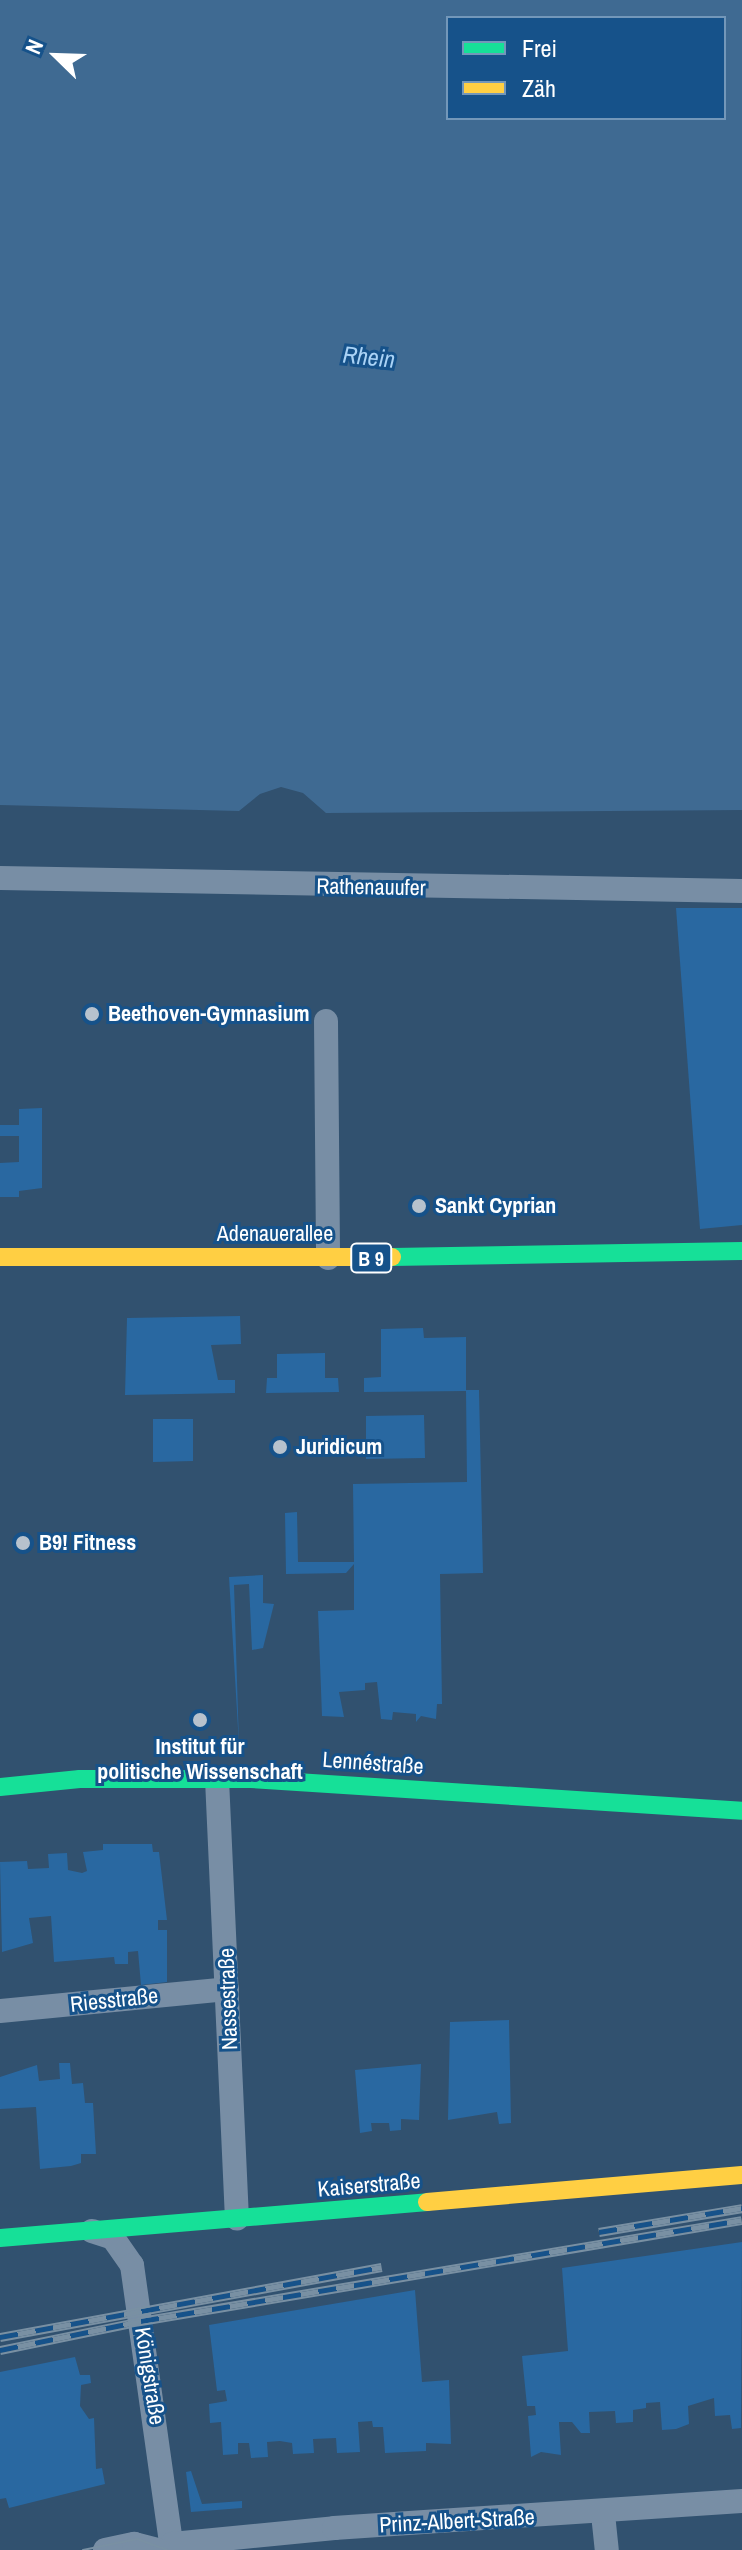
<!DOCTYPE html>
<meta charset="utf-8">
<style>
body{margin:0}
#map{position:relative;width:742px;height:2550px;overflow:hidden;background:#31516f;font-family:"Archivo Narrow",sans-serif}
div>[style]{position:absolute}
.green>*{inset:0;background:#2968a1}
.water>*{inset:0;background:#3f6a92}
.street>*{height:24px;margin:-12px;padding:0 12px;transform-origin:12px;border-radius:12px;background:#788ea5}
.fast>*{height:18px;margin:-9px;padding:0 9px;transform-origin:9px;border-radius:9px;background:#16e098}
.slow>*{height:18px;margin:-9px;padding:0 9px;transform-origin:9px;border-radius:9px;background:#ffcf43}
.tram>*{height:2px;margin:-1px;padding:0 1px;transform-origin:1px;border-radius:1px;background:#7990a3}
.rail>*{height:9px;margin-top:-4.5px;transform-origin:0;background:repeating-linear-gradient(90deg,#16528a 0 18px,#7990a3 0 36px);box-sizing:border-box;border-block:2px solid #7990a3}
.dots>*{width:22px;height:22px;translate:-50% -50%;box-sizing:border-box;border:4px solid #16528a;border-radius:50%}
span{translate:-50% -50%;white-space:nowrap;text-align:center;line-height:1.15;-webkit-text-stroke:6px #16528a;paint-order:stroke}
.shield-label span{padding:2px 6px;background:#16528a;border:2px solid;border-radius:6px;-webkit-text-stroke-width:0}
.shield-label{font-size:20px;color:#fff;font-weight:700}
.street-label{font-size:22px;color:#fff}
.poi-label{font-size:22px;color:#fff;font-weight:700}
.left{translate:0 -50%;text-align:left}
.water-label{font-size:24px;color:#aad3f6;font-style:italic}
.legend{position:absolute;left:446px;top:16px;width:280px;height:104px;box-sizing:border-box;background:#16528a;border:2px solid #7397b9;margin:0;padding:10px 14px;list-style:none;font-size:24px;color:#fff}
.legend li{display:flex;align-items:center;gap:16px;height:40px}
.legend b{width:40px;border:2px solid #7397b9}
.north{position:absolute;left:16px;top:16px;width:80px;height:80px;-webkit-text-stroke:6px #16528a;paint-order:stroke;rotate:293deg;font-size:22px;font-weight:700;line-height:32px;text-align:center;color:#fff}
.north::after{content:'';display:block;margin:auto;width:28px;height:36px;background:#fff;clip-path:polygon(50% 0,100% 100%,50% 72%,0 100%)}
</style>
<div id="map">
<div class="green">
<i style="clip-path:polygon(676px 908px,742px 908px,742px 1225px,700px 1229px)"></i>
<i style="clip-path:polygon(42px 1108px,42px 1188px,19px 1191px,19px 1197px,0 1197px,0 1163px,19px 1162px,19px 1136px,0 1136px,0 1125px,19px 1125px,19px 1109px)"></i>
<i style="clip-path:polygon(240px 1316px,241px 1344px,211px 1345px,218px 1380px,235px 1380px,235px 1393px,125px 1395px,127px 1318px)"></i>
<i style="clip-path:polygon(423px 1328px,424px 1338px,466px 1337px,466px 1390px,479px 1390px,483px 1573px,440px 1574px,442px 1704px,437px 1704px,436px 1719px,421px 1716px,416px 1722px,416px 1714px,393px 1712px,392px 1720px,381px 1719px,377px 1682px,365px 1683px,365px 1690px,339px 1692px,344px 1717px,322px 1716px,318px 1611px,354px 1610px,354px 1564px,346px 1573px,286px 1574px,285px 1513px,297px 1512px,298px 1562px,354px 1562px,353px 1484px,467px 1482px,466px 1391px,364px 1392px,364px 1378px,381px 1377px,381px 1329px)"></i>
<i style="clip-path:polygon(325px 1353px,325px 1378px,338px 1378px,339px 1392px,266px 1393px,267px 1378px,277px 1378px,277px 1354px)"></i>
<i style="clip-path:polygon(424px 1415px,425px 1458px,366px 1459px,366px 1416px)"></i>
<i style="clip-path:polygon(153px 1419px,193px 1419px,193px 1461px,153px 1462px)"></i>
<i style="clip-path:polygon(263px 1575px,263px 1603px,274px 1604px,263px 1648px,252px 1650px,249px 1584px,234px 1585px,239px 1745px,229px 1577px)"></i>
<i style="clip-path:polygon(103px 1844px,152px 1844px,153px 1852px,159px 1852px,167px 1920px,158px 1920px,158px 1930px,167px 1930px,167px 1982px,141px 1985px,138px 1951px,128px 1952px,128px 1964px,115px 1964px,114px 1957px,54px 1962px,51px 1916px,29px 1918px,33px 1943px,2px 1952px,0 1862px,27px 1861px,28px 1869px,49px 1868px,48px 1854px,67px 1853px,68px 1870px,82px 1873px,87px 1871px,83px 1852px,103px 1850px)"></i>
<i style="clip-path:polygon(509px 2020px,511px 2123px,499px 2124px,497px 2112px,448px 2120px,450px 2022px)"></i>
<i style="clip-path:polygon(59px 2063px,70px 2063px,72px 2084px,83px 2083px,85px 2103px,93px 2103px,96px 2154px,81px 2154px,81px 2163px,71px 2166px,40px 2169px,36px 2107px,0 2109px,0 2077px,37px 2065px,39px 2081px,60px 2079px)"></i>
<i style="clip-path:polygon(421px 2064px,419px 2120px,401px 2119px,401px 2130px,390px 2131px,389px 2123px,371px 2123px,372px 2131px,360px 2133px,355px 2070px)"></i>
<i style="clip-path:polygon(742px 2242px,741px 2428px,732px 2429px,730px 2415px,715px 2416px,714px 2398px,688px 2406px,689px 2424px,676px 2429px,662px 2430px,660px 2402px,646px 2403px,646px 2408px,633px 2410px,633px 2422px,616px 2423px,615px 2411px,589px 2412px,590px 2433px,581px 2433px,572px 2422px,559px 2422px,561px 2455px,541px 2452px,531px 2457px,528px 2416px,536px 2415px,535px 2406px,527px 2406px,522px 2356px,568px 2351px,562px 2268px)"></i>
<i style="clip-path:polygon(415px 2290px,422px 2382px,449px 2380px,451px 2444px,426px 2443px,426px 2451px,385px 2453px,383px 2427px,373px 2427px,372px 2421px,358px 2422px,360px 2452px,337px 2453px,336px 2438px,313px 2439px,314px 2453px,293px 2454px,292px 2443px,280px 2441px,267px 2442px,268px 2457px,251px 2458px,249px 2443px,238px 2443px,238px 2454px,223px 2455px,221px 2422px,210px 2423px,209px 2404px,227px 2401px,225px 2390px,217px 2391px,209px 2325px)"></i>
<i style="clip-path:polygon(75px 2357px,80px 2375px,90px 2375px,91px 2383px,81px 2385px,80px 2406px,89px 2419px,94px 2418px,96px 2469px,102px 2468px,105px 2484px,9px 2508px,6px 2498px,0 2499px,0 2372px)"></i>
<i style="clip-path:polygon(191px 2471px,202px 2504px,242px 2501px,242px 2508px,191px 2512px,186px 2472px)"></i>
</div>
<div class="water">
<i style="clip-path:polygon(evenodd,0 0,742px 0,742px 810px,326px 813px,303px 793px,281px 787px,260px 794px,239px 811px,0 805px,0 0,448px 18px,724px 18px,724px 118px,448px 118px,448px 18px)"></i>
</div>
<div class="street">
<i style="left:0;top:878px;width:742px;rotate:1deg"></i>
<i style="left:326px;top:1021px;width:237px;rotate:89.5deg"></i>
<i style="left:217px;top:1779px;width:440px;rotate:87.4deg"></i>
<i style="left:0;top:2011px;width:228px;rotate:-5.5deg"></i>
<i style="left:92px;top:2231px;width:22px;rotate:18deg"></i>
<i style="left:113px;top:2238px;width:33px;rotate:55deg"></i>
<i style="left:132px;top:2265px;width:288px;rotate:82deg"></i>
<i style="left:603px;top:2514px;width:36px;rotate:84deg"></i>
<i style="left:172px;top:2544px;width:163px;rotate:-5.6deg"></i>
<i style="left:334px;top:2528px;width:409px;rotate:-3.8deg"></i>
<i style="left:105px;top:2550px;width:30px;rotate:-12deg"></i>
<i style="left:134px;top:2544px;width:25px;rotate:14deg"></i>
</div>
<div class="fast">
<i style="left:392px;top:1257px;width:350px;rotate:-1deg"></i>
<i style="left:0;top:1787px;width:80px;rotate:-5.7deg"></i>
<i style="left:80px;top:1779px;width:171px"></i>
<i style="left:251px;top:1779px;width:492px;rotate:3.7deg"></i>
<i style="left:0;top:2238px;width:429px;rotate:-4.8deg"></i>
</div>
<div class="slow">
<i style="left:0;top:1257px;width:392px"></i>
<i style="left:427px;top:2202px;width:316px;rotate:-4.9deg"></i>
</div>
<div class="tram">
<i style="left:83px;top:2550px;width:55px;rotate:-11.5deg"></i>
<i style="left:137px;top:2539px;width:32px;rotate:20deg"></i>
</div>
<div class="rail">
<i style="left:599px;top:2232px;width:145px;rotate:-9.5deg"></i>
<i style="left:0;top:2337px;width:388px;rotate:-10.4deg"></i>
<i style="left:0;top:2350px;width:144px;rotate:-11.6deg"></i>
<i style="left:141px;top:2321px;width:609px;rotate:-9.54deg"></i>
</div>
<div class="dots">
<i style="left:92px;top:1014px;background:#b7c2cd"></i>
<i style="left:419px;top:1206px;background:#b7c2cd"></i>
<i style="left:280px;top:1447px;background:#b7c2cd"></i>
<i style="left:23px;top:1543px;background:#b7c2cd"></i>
<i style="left:200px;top:1720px;background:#b7c2cd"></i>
</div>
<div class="shield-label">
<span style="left:371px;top:1258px">B 9</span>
</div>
<div class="street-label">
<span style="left:371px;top:887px;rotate:1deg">Rathenauufer</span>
<span style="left:275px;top:1234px">Adenauerallee</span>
<span style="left:373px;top:1763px;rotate:4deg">Lennéstraße</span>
<span style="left:228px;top:1999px;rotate:-92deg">Nassestraße</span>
<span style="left:114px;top:2000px;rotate:-6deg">Riesstraße</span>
<span style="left:369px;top:2185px;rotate:-5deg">Kaiserstraße</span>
<span style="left:150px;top:2376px;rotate:81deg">Königstraße</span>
<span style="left:457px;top:2521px;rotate:-3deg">Prinz-Albert-Straße</span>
</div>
<div class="poi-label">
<span class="left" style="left:108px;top:1014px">Beethoven-Gymnasium</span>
<span class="left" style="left:435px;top:1206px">Sankt Cyprian</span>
<span class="left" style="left:296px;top:1447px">Juridicum</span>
<span class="left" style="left:39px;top:1543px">B9! Fitness</span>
<span style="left:200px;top:1759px">Institut für<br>politische Wissenschaft</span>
</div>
<div class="water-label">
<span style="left:369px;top:357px;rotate:6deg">Rhein</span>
</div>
<ul class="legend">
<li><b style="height:10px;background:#16e098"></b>Frei</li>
<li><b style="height:10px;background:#ffcf43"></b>Zäh</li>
</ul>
<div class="north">N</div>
</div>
